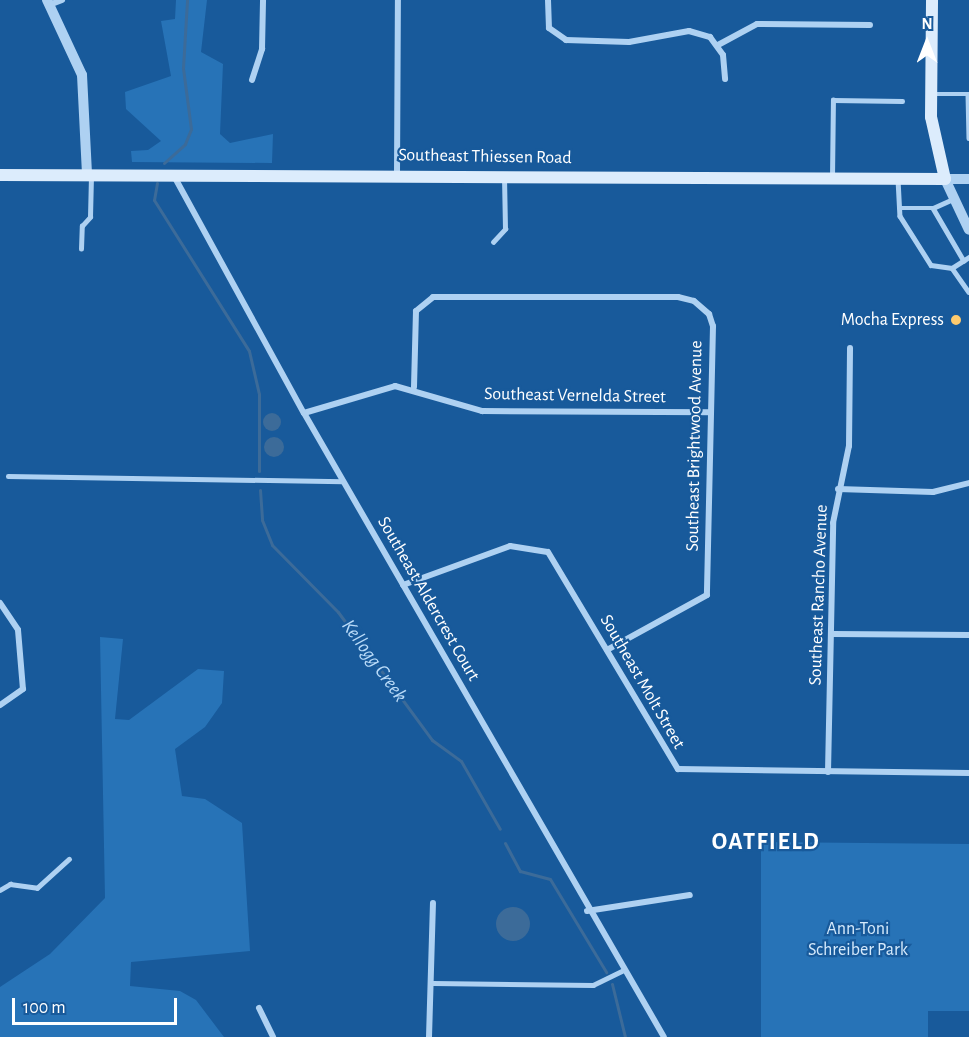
<!DOCTYPE html>
<style>
body{margin:0}
#map{position:relative;width:969px;height:1037px;overflow:hidden;background:#185a9b;font-family:"Alegreya Sans",sans-serif}
div>[style]{position:absolute}
.green>*{inset:0;background:#2773b7}
.water>*{inset:0;background:#3c6b99}
.round{border-radius:50%}
.stream>*{height:3px;margin:-1.5px;padding:0 1.5px;transform-origin:1.5px;border-radius:1.5px;background:#3c6b99}
.service>*{height:4.5px;margin:-2.25px;padding:0 2.25px;transform-origin:2.25px;border-radius:2.25px;background:#aed1f2}
.minor>*{height:6px;margin:-3px;padding:0 3px;transform-origin:3px;border-radius:3px;background:#aed1f2}
.tertiary>*{height:10px;margin:-5px;padding:0 5px;transform-origin:5px;border-radius:5px;background:#aed1f2}
.secondary>*{height:12px;margin:-6px;padding:0 6px;transform-origin:6px;border-radius:6px;background:#dcecfc}
.dots>*{width:16px;height:16px;translate:-50% -50%;box-sizing:border-box;border:3px solid #185a9b;border-radius:50%}
span{translate:-50% -50%;white-space:nowrap;text-align:center;line-height:1.15;-webkit-text-stroke:4.5px #185a9b;paint-order:stroke}
.street-label{font-size:18px;color:#fff}
.poi-label{font-size:18px;color:#fff}
.right{translate:-100% -50%;text-align:right}
.park-label{font-size:18px;color:#d5eafc}
.water-label{font-size:20px;color:#badbf8;font-style:italic}
.district-label{font-size:24px;color:#fff;font-weight:700;letter-spacing:1.5px}
.north{position:absolute;left:897px;top:12px;width:60px;height:60px;-webkit-text-stroke:4px #185a9b;paint-order:stroke;rotate:0deg;font-size:16px;font-weight:700;line-height:24px;text-align:center;color:#fff}
.north::after{content:'';display:block;margin:auto;width:21px;height:27px;background:#fff;clip-path:polygon(50% 0,100% 100%,50% 72%,0 100%)}
.scale{position:absolute;left:12px;top:998px;width:165px;height:27px;box-sizing:border-box;border:3px solid #fff;border-top:0;padding-left:8px;font-size:18px;line-height:21px;white-space:nowrap;color:#fff;-webkit-text-stroke:4px #185a9b;paint-order:stroke}
</style>
<div id="map">
<div class="green">
<i style="clip-path:polygon(176px 0,207px 0,201px 52px,223px 64px,220px 134px,230px 143px,273px 134px,272px 163px,132px 162px,131px 151px,148px 150px,161px 141px,126px 109px,125px 92px,171px 76px,161px 21px,175px 19px)"></i>
<i style="clip-path:polygon(100px 637px,123px 639px,115px 719px,129px 720px,198px 669px,224px 671px,222px 703px,205px 727px,175px 749px,182px 796px,205px 799px,242px 823px,250px 951px,131px 962px,130px 986px,180px 991px,196px 1000px,224px 1037px,0 1037px,0 987px,50px 954px,105px 898px)"></i>
<i style="clip-path:polygon(761px 842px,969px 844px,969px 1011px,928px 1011px,928px 1037px,761px 1037px)"></i>
</div>
<div class="water">
<i class="round" style="left:263px;top:413px;width:18px;height:18px"></i>
<i class="round" style="left:264px;top:437px;width:20px;height:20px"></i>
<i class="round" style="left:496px;top:907px;width:34px;height:34px"></i>
</div>
<div class="stream">
<i style="left:164px;top:163px;width:28px;rotate:-42deg"></i>
<i style="left:185px;top:144px;width:16px;rotate:-68deg"></i>
<i style="left:191px;top:129px;width:62px;rotate:-97.5deg"></i>
<i style="left:183px;top:68px;width:68px;rotate:-86.6deg"></i>
<i style="left:157px;top:183px;width:17px;rotate:100deg"></i>
<i style="left:154px;top:200px;width:178px;rotate:57.8deg"></i>
<i style="left:249px;top:351px;width:44px;rotate:76.9deg"></i>
<i style="left:259px;top:394px;width:77px;rotate:90deg"></i>
<i style="left:260px;top:490px;width:30px;rotate:86deg"></i>
<i style="left:262px;top:520px;width:27px;rotate:68deg"></i>
<i style="left:272px;top:545px;width:94px;rotate:45.4deg"></i>
<i style="left:338px;top:612px;width:159px;rotate:53.7deg"></i>
<i style="left:432px;top:740px;width:36px;rotate:36deg"></i>
<i style="left:461px;top:761px;width:78px;rotate:60.2deg"></i>
<i style="left:505px;top:843px;width:32px;rotate:62deg"></i>
<i style="left:520px;top:871px;width:31px;rotate:15deg"></i>
<i style="left:550px;top:879px;width:109px;rotate:58.9deg"></i>
<i style="left:612px;top:984px;width:55px;rotate:76.2deg"></i>
</div>
<div class="service">
<i style="left:932px;top:94px;width:36px"></i>
<i style="left:968px;top:94px;width:44px;rotate:88.7deg"></i>
<i style="left:832px;top:178px;width:78px;rotate:-89.3deg"></i>
<i style="left:833px;top:100px;width:69px;rotate:0.8deg"></i>
<i style="left:898px;top:179px;width:37px;rotate:87deg"></i>
<i style="left:900px;top:216px;width:58px;rotate:57.7deg"></i>
<i style="left:931px;top:265px;width:21px;rotate:8deg"></i>
<i style="left:952px;top:268px;width:20px;rotate:-33deg"></i>
<i style="left:899px;top:208px;width:34px"></i>
<i style="left:933px;top:208px;width:61px;rotate:59.7deg"></i>
<i style="left:933px;top:208px;width:22px;rotate:-24deg"></i>
<i style="left:493px;top:242px;width:18px;rotate:-47deg"></i>
<i style="left:505px;top:229px;width:52px;rotate:-91.1deg"></i>
<i style="left:81px;top:249px;width:23px;rotate:-88deg"></i>
<i style="left:82px;top:226px;width:12px;rotate:-48deg"></i>
<i style="left:90px;top:217px;width:42px;rotate:-88.6deg"></i>
<i style="left:952px;top:268px;width:29px;rotate:55deg"></i>
<i style="left:8px;top:476px;width:335px;rotate:0.9deg"></i>
<i style="left:0;top:890px;width:12px;rotate:-31deg"></i>
<i style="left:10px;top:884px;width:27px;rotate:8deg"></i>
<i style="left:37px;top:888px;width:43px;rotate:-42.2deg"></i>
<i style="left:433px;top:983px;width:160px;rotate:0.7deg"></i>
<i style="left:593px;top:985px;width:32px;rotate:-26deg"></i>
</div>
<div class="minor">
<i style="left:548px;top:0;width:28px;rotate:88deg"></i>
<i style="left:549px;top:28px;width:21px;rotate:35deg"></i>
<i style="left:566px;top:40px;width:63px;rotate:1.8deg"></i>
<i style="left:629px;top:42px;width:61px;rotate:-10.4deg"></i>
<i style="left:689px;top:31px;width:22px;rotate:16deg"></i>
<i style="left:710px;top:37px;width:22px;rotate:54deg"></i>
<i style="left:723px;top:55px;width:24px;rotate:85deg"></i>
<i style="left:49px;top:5px;width:14px;rotate:-21deg"></i>
<i style="left:718px;top:45px;width:44px;rotate:-28.3deg"></i>
<i style="left:757px;top:24px;width:113px;rotate:0.5deg"></i>
<i style="left:252px;top:80px;width:33px;rotate:-72deg"></i>
<i style="left:262px;top:49px;width:49px;rotate:-88.8deg"></i>
<i style="left:397px;top:174px;width:174px;rotate:-89.7deg"></i>
<i style="left:174px;top:176px;width:270px;rotate:61.3deg"></i>
<i style="left:304px;top:413px;width:720px;rotate:60.02deg"></i>
<i style="left:414px;top:387px;width:76px;rotate:-88.5deg"></i>
<i style="left:416px;top:311px;width:22px;rotate:-39deg"></i>
<i style="left:433px;top:297px;width:245px"></i>
<i style="left:678px;top:297px;width:16px;rotate:14deg"></i>
<i style="left:694px;top:301px;width:20px;rotate:41deg"></i>
<i style="left:709px;top:314px;width:13px;rotate:72deg"></i>
<i style="left:713px;top:326px;width:269px;rotate:91.3deg"></i>
<i style="left:707px;top:595px;width:114px;rotate:151.2deg"></i>
<i style="left:304px;top:413px;width:95px;rotate:-16.5deg"></i>
<i style="left:395px;top:386px;width:91px;rotate:16deg"></i>
<i style="left:482px;top:411px;width:229px;rotate:0.3deg"></i>
<i style="left:838px;top:489px;width:95px;rotate:1.8deg"></i>
<i style="left:933px;top:492px;width:37px;rotate:-14deg"></i>
<i style="left:403px;top:585px;width:114px;rotate:-20deg"></i>
<i style="left:510px;top:546px;width:38px;rotate:9deg"></i>
<i style="left:548px;top:552px;width:253px;rotate:59.1deg"></i>
<i style="left:678px;top:769px;width:291px;rotate:0.8deg"></i>
<i style="left:0;top:603px;width:32px;rotate:56deg"></i>
<i style="left:18px;top:630px;width:59px;rotate:85.2deg"></i>
<i style="left:23px;top:689px;width:28px;rotate:145deg"></i>
<i style="left:833px;top:634px;width:136px;rotate:0.4deg"></i>
<i style="left:828px;top:772px;width:249px;rotate:-88.8deg"></i>
<i style="left:833px;top:523px;width:79px;rotate:-78.3deg"></i>
<i style="left:849px;top:446px;width:98px;rotate:-89.4deg"></i>
<i style="left:587px;top:911px;width:104px;rotate:-8.8deg"></i>
<i style="left:259px;top:1008px;width:32px;rotate:64deg"></i>
<i style="left:429px;top:1037px;width:134px;rotate:-88.3deg"></i>
</div>
<div class="tertiary">
<i style="left:47px;top:0;width:83px;rotate:65deg"></i>
<i style="left:82px;top:75px;width:98px;rotate:87.1deg"></i>
<i style="left:969px;top:179px;width:24px;rotate:180deg"></i>
<i style="left:945px;top:179px;width:56px;rotate:64.8deg"></i>
</div>
<div class="secondary">
<i style="left:0;top:175px;width:945px;rotate:0.24deg"></i>
<i style="left:945px;top:179px;width:64px;rotate:-102.7deg"></i>
<i style="left:931px;top:117px;width:117px;rotate:-89.5deg"></i>
</div>
<div class="dots">
<i style="left:956px;top:320px;background:#ffcb6e"></i>
</div>
<div class="street-label">
<span style="left:485px;top:157px;rotate:1deg">Southeast Thiessen Road</span>
<span style="left:575px;top:396px;rotate:1deg">Southeast Vernelda Street</span>
<span style="left:695px;top:446px;rotate:-89deg">Southeast Brightwood Avenue</span>
<span style="left:819px;top:595px;rotate:-88deg">Southeast Rancho Avenue</span>
<span style="left:428px;top:599px;rotate:60deg">Southeast Aldercrest Court</span>
<span style="left:642px;top:682px;rotate:60deg">Southeast Molt Street</span>
</div>
<div class="poi-label">
<span class="right" style="left:944px;top:320px">Mocha Express</span>
</div>
<div class="park-label">
<span style="left:858px;top:940px">Ann-Toni<br>Schreiber Park</span>
</div>
<div class="water-label">
<span style="left:374px;top:661px;rotate:54deg">Kellogg Creek</span>
</div>
<div class="district-label">
<span style="left:766px;top:843px">OATFIELD</span>
</div>
<div class="north">N</div>
<div class="scale">100 m</div>
</div>
